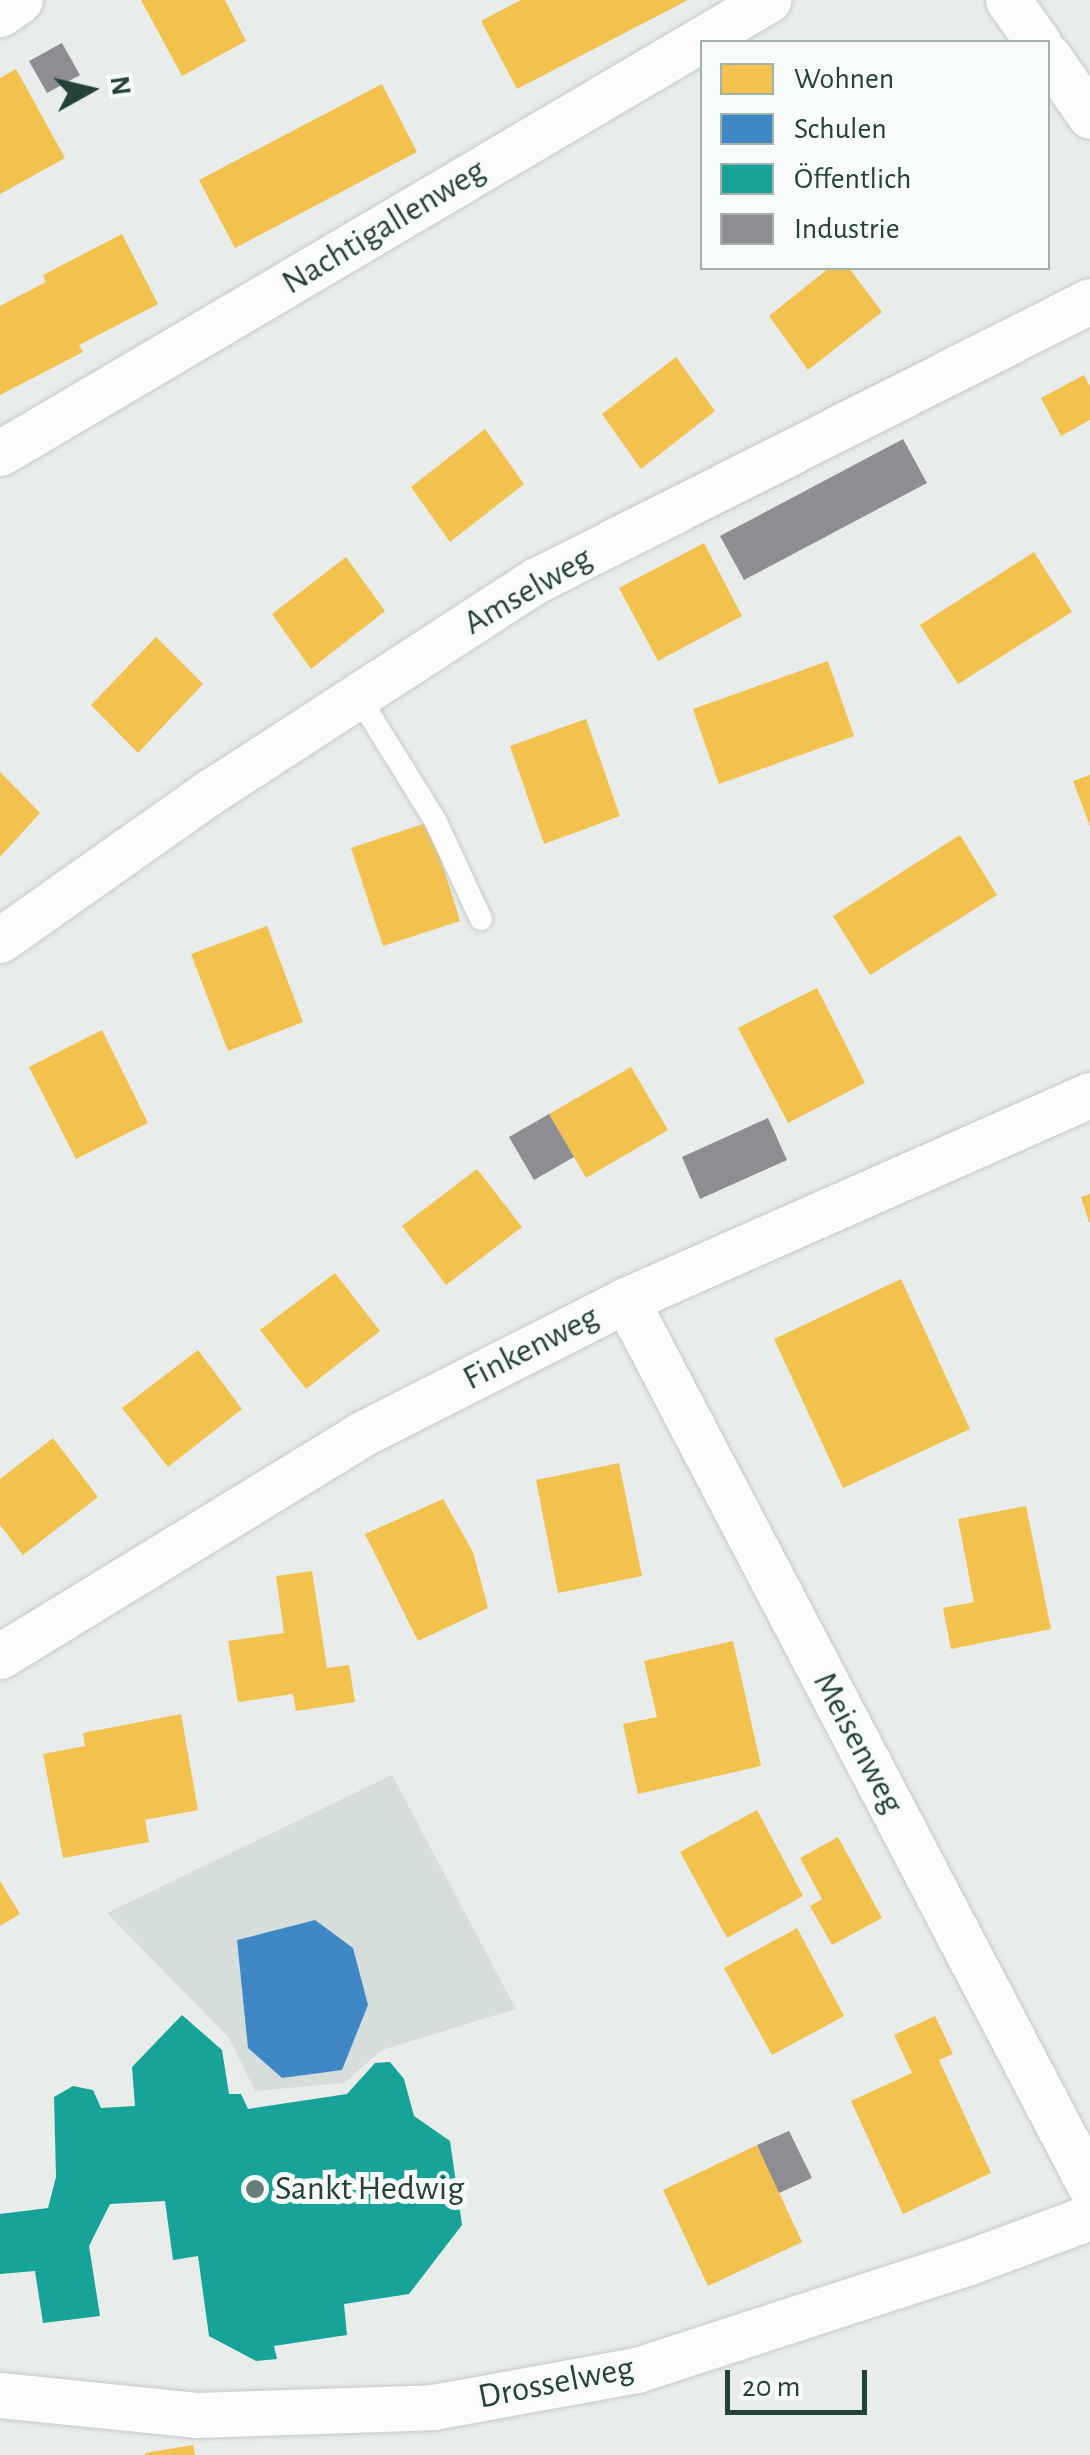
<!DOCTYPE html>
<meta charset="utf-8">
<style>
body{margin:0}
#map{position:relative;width:1090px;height:2455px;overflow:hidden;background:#e8edeb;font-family:"Alegreya Sans",sans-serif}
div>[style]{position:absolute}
.built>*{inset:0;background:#d6dedb}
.homes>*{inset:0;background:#f2c14e}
.schools>*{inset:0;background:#3f88c5}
.public>*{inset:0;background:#17a398}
.industry>*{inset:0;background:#8d8d92}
.roads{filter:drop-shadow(0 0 2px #c5cac8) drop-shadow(0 0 2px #c5cac8)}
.service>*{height:22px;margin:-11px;padding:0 11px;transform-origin:11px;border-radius:11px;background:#fcfcfc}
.minor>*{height:45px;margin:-22.5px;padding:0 22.5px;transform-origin:22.5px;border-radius:22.5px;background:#fcfcfc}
.dots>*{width:28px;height:28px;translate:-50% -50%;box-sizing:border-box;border:5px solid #f7fbf9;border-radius:50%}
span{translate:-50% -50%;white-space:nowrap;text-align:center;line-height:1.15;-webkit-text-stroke:10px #f7fbf9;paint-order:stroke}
.street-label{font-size:35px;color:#24423a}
.poi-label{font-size:35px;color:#24423a}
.left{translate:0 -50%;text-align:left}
.legend{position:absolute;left:700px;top:40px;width:350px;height:230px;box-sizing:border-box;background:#f7fbf9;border:2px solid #a3b1ad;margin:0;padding:12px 18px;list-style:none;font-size:30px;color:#24423a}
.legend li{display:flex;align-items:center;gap:20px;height:50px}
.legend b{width:50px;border:2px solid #a3b1ad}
.north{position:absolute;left:40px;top:40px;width:100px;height:100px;-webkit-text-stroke:8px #f7fbf9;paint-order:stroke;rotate:82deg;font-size:28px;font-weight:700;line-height:40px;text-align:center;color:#24423a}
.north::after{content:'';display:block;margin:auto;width:35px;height:45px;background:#24423a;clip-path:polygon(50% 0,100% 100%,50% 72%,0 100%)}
.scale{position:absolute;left:725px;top:2370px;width:142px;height:45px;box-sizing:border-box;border:5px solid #24423a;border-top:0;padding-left:12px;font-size:30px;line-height:35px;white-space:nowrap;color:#24423a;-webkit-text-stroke:8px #f7fbf9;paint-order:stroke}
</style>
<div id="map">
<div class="built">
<i style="clip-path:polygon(392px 1775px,516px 2009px,382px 2050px,344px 2083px,255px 2091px,229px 2038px,107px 1913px)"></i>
</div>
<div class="homes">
<i style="clip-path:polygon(141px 0,225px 0,246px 41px,182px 76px)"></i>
<i style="clip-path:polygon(521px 0,688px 0,517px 89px,481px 21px)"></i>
<i style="clip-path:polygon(16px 69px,65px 158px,0 194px,0 78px)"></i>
<i style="clip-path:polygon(382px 84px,417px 152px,235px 248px,199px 180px)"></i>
<i style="clip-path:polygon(122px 234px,158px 304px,79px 345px,83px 352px,0 395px,0 306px,46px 282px,43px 275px)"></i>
<i style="clip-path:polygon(829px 268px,849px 268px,882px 312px,808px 370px,769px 316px)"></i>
<i style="clip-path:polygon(676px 357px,715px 411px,641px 469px,602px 414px)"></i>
<i style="clip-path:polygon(1084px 375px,1090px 387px,1090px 420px,1061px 436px,1041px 398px)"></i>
<i style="clip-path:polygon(485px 429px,524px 484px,450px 542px,411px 487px)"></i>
<i style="clip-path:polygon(704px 543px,742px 616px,658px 661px,619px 588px)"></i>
<i style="clip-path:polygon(1034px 552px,1072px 612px,958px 684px,920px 625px)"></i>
<i style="clip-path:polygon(346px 557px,385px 611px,311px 669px,272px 614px)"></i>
<i style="clip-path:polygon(156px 637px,203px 684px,138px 753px,91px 705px)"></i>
<i style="clip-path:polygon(828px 661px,854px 736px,719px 784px,693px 709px)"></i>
<i style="clip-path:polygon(586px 719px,620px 816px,544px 844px,510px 746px)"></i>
<i style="clip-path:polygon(0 772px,40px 813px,0 857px)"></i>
<i style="clip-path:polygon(1090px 775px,1090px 826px,1073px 781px)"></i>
<i style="clip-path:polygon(429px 822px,460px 921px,383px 946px,351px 848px)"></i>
<i style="clip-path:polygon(960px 835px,997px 895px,870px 975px,833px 916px)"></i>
<i style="clip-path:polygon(267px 926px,303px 1022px,228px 1051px,191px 954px)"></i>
<i style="clip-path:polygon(817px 988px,865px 1083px,788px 1123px,738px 1028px)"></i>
<i style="clip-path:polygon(102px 1030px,148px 1123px,76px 1159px,29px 1067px)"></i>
<i style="clip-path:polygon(631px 1067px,668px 1130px,586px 1178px,549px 1114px)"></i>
<i style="clip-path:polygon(477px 1169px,522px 1227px,446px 1285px,402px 1226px)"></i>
<i style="clip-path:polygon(1090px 1194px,1090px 1222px,1089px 1222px,1081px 1197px)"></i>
<i style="clip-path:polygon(335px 1273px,380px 1331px,306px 1389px,260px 1330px)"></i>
<i style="clip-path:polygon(901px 1279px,970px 1429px,843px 1488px,774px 1339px)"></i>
<i style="clip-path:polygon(198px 1350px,242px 1409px,168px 1467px,122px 1408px)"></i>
<i style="clip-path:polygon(53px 1438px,98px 1497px,23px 1555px,0 1525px,0 1479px)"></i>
<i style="clip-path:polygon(619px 1463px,642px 1576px,558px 1593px,536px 1480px)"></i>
<i style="clip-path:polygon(443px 1499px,473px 1552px,488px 1608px,418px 1641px,365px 1534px)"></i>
<i style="clip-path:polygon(1026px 1506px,1051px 1629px,951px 1649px,943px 1608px,974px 1602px,958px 1519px)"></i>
<i style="clip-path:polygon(312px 1571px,327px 1668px,349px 1665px,355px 1702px,296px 1711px,293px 1694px,238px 1702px,228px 1641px,284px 1633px,276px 1576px)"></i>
<i style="clip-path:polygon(733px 1641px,761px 1766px,638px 1794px,623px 1724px,657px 1717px,644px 1661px)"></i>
<i style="clip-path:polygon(181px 1714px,198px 1810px,145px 1820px,149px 1842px,63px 1858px,43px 1754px,85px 1746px,83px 1733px)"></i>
<i style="clip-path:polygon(757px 1810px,803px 1896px,727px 1938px,680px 1852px)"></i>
<i style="clip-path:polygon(838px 1837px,882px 1918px,832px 1945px,810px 1906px,822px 1899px,800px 1858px)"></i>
<i style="clip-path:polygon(0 1881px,20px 1914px,0 1926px)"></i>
<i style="clip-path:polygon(797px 1928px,844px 2016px,772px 2055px,724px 1968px)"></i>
<i style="clip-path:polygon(935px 2016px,953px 2054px,939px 2060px,991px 2173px,903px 2214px,851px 2101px,912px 2073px,894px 2035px)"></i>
<i style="clip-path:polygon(757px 2145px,802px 2242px,708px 2286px,663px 2190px)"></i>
<i style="clip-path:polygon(193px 2445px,195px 2455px,145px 2455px,145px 2453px)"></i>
</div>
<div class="schools">
<i style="clip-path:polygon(315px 1920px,353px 1948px,368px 2005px,342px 2070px,282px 2078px,248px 2048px,237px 1940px)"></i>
</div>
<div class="public">
<i style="clip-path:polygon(182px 2015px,222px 2050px,229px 2094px,241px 2094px,248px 2109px,347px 2094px,375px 2063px,390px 2062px,404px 2079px,414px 2116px,450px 2141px,462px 2225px,409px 2294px,344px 2304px,347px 2335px,274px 2346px,277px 2359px,256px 2361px,209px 2336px,198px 2256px,173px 2260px,165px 2201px,110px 2204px,89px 2246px,100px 2316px,43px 2323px,35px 2271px,0 2274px,0 2214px,48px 2208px,56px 2177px,54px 2097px,73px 2086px,93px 2090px,101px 2108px,135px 2106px,132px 2067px)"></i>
</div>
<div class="industry">
<i style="clip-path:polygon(62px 43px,80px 75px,47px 93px,29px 61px)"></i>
<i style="clip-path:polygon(903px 439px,927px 483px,744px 580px,720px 536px)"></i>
<i style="clip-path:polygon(549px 1114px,574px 1157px,534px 1180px,509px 1137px)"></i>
<i style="clip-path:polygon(768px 1118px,787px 1160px,700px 1199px,682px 1157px)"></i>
<i style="clip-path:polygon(789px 2131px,812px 2178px,779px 2193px,757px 2145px)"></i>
</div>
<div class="roads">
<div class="service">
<i style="left:358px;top:696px;width:148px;rotate:58.2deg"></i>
<i style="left:436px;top:822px;width:107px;rotate:65.1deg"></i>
</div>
<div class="minor">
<i style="left:1008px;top:0;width:52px;rotate:54.5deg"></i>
<i style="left:0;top:14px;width:24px;rotate:-35deg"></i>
<i style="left:1048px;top:56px;width:73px;rotate:55deg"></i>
<i style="left:0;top:453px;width:892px;rotate:-30.53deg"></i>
<i style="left:0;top:940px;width:257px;rotate:-35.2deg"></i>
<i style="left:210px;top:792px;width:390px;rotate:-33deg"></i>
<i style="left:537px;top:580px;width:619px;rotate:-26.77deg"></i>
<i style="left:626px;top:1300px;width:1000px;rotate:62.36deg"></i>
<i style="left:0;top:1656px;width:422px;rotate:-31.5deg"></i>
<i style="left:360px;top:1435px;width:298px;rotate:-26.9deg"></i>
<i style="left:626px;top:1300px;width:507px;rotate:-23.84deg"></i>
<i style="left:0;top:2395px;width:197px;rotate:5.8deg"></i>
<i style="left:196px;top:2415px;width:237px;rotate:-1.9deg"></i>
<i style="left:433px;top:2407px;width:207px;rotate:-10.3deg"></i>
<i style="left:637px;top:2370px;width:349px;rotate:-18deg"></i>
<i style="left:969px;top:2262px;width:129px;rotate:-20.4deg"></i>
</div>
</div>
<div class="dots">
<i style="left:255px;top:2189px;background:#697e78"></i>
</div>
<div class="street-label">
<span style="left:384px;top:227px;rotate:-31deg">Nachtigallenweg</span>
<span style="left:528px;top:591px;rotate:-30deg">Amselweg</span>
<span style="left:531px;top:1348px;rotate:-27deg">Finkenweg</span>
<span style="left:858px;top:1743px;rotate:62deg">Meisenweg</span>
<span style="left:556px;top:2383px;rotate:-11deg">Drosselweg</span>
</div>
<div class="poi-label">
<span class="left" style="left:275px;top:2189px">Sankt Hedwig</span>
</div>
<ul class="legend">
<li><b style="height:28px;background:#f2c14e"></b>Wohnen</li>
<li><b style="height:28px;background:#3f88c5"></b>Schulen</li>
<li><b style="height:28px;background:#17a398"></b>Öffentlich</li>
<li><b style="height:28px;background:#8d8d92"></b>Industrie</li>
</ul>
<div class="north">N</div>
<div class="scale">20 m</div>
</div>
